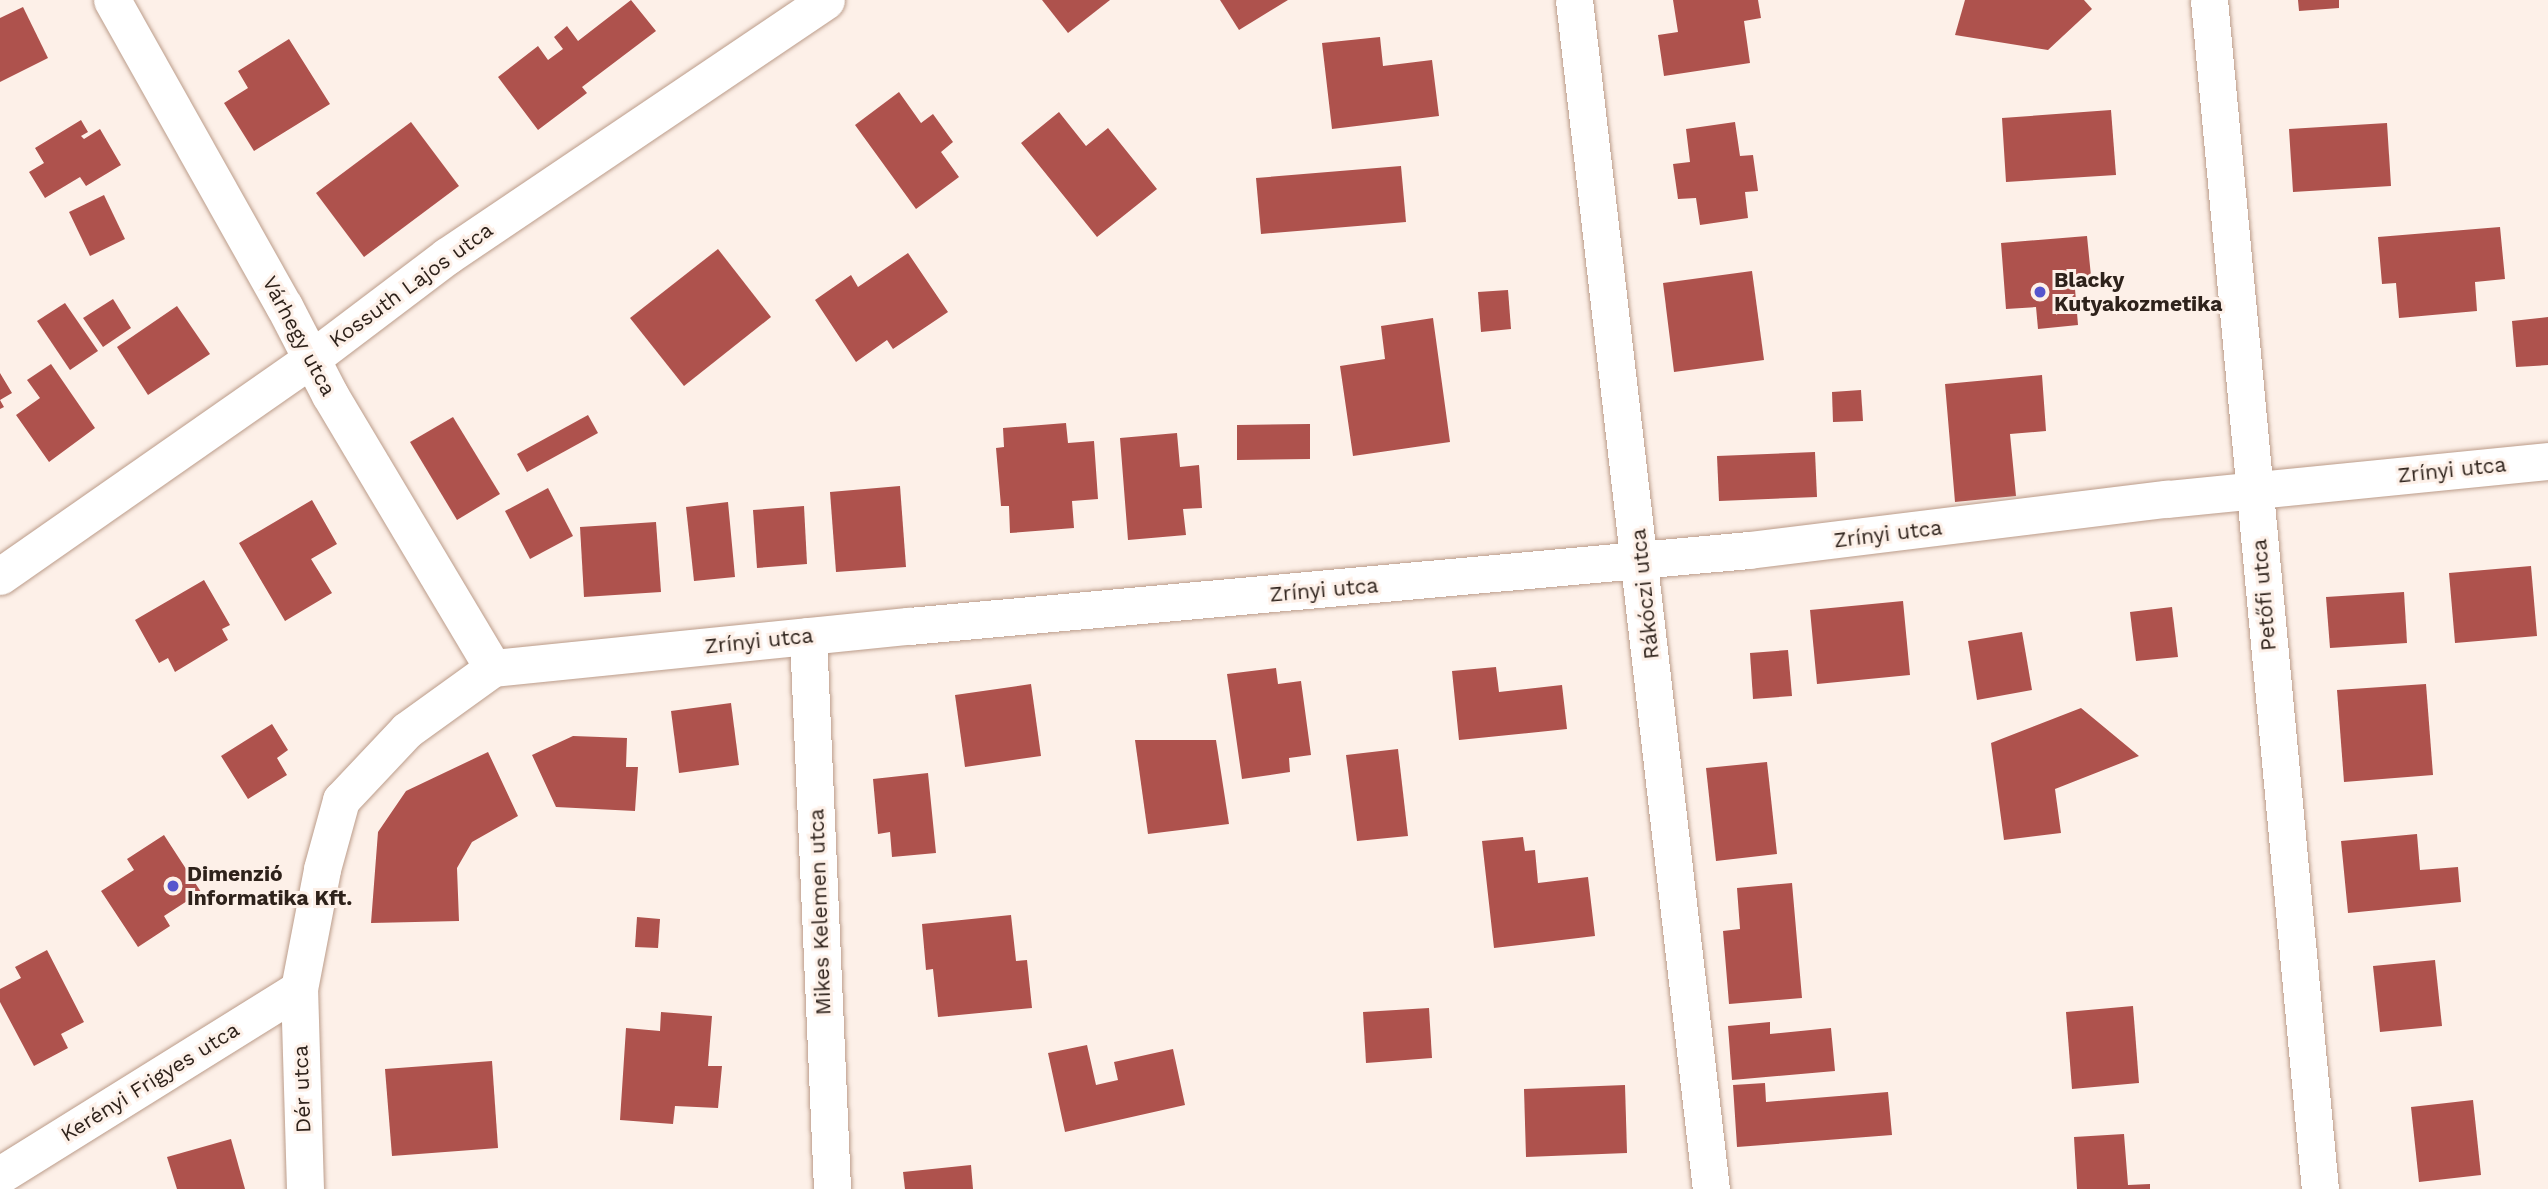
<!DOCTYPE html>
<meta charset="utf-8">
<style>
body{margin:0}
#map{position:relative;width:2548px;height:1189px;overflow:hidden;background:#fdf0e8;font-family:"Work Sans",sans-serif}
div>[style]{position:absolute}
.building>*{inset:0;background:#ae524d}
.roads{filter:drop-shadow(0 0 2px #bb9c8a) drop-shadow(0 0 2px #bb9c8a)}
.street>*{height:37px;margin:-18.5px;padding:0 18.5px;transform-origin:18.5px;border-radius:18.5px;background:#fff}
.dots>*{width:19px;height:19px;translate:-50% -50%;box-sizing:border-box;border:4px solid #fdf0e8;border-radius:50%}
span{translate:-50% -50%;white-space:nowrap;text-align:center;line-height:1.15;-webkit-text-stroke:6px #fdf0e8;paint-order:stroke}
.poi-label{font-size:21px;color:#2e221b;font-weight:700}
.left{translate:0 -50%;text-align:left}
.street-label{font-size:21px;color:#2e221b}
</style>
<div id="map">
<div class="building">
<i style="clip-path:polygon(631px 0,656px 31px,582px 87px,587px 93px,538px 130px,498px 77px,538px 46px,548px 60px,563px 49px,554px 37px,567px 26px,578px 41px)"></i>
<i style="clip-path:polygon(1042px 0,1110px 0,1068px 33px)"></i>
<i style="clip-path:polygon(1220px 0,1288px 0,1239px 30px)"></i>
<i style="clip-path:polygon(1673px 0,1758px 0,1761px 18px,1744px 21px,1750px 63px,1664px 76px,1658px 35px,1678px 32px)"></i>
<i style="clip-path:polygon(1965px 0,2084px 0,2092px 9px,2048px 50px,1955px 35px)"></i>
<i style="clip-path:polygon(2298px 0,2339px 0,2339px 8px,2299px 11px)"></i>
<i style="clip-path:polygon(23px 7px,48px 58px,0 82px,0 18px)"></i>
<i style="clip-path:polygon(1380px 37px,1383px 66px,1432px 60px,1439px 116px,1332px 129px,1322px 43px)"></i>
<i style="clip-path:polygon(289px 39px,330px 104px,254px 151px,224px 103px,248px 88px,238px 71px)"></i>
<i style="clip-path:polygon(899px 92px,921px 123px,933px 114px,953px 142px,941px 152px,959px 177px,916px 209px,855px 125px)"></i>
<i style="clip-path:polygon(2111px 110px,2116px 175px,2006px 182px,2002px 118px)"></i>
<i style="clip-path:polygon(1059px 112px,1086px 146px,1108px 128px,1157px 189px,1097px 237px,1021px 143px)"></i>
<i style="clip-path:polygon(81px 120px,88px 132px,81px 136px,84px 139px,100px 129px,121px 165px,86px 186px,80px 177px,45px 198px,29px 172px,44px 163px,35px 148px)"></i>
<i style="clip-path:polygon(411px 122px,459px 186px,364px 257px,316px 193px)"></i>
<i style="clip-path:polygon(1735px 122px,1740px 156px,1753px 155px,1758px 191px,1745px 192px,1748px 218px,1700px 225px,1696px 198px,1678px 199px,1673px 164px,1690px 162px,1686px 129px)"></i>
<i style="clip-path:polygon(2387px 123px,2391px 186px,2293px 192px,2289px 129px)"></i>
<i style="clip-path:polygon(1401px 166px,1406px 222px,1261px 234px,1256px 178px)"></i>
<i style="clip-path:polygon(104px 195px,125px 239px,90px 256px,69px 212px)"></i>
<i style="clip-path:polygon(2500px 227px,2505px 279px,2475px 282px,2477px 311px,2399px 318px,2396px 283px,2382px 284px,2378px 237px)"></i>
<i style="clip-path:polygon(2087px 236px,2091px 276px,2074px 277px,2078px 325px,2038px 329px,2036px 307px,2006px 309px,2001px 243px)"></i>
<i style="clip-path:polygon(718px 249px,771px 317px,684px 386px,630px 318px)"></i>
<i style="clip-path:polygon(908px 253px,948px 312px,893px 349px,887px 340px,856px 362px,815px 300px,851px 275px,858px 287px)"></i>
<i style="clip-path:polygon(1752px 271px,1764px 360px,1674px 372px,1663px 283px)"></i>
<i style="clip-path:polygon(1508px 290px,1511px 329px,1481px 332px,1478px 292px)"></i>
<i style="clip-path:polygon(113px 299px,131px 328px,103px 347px,83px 318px)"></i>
<i style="clip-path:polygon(65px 303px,98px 351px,70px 370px,37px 321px)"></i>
<i style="clip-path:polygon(177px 306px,210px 354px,148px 395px,117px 347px)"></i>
<i style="clip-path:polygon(2548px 317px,2548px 365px,2516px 367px,2512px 321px)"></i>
<i style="clip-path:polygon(1433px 318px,1450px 442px,1353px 456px,1340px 366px,1385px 359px,1381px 326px)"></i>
<i style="clip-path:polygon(51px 364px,95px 428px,49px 462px,16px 415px,40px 398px,27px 380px)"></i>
<i style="clip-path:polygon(0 373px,12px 393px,0 400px,4px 407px,0 409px)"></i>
<i style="clip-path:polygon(2042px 375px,2046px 431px,2010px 434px,2016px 496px,1955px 502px,1945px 384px)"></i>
<i style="clip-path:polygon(1861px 390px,1863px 421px,1833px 422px,1832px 392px)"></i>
<i style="clip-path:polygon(588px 415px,598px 433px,527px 472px,517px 454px)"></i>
<i style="clip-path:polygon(453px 417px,500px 494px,457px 520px,410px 442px)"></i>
<i style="clip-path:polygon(1066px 423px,1068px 443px,1094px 441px,1098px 499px,1072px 501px,1074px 528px,1010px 533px,1009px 506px,1001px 506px,996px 448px,1004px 447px,1003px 428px)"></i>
<i style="clip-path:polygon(1310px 424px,1310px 459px,1237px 460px,1237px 425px)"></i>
<i style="clip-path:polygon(1177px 433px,1180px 467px,1199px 465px,1202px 508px,1183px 509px,1186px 535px,1128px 540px,1120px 438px)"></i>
<i style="clip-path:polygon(1815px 452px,1817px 497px,1719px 501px,1717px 456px)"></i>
<i style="clip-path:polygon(900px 486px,906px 567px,836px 572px,830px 492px)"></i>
<i style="clip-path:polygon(548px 488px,573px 536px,530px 559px,505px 511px)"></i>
<i style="clip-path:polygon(312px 500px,337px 544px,311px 559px,332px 593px,285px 621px,239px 543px)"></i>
<i style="clip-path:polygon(728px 502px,735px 577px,694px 581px,686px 507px)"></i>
<i style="clip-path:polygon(804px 506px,807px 564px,757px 568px,753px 510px)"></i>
<i style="clip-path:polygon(656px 522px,661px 592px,584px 597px,580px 527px)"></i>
<i style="clip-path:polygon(2531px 566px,2537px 636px,2455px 643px,2449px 573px)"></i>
<i style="clip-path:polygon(204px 580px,230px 625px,222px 629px,228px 640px,175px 672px,168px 658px,159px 663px,135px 620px)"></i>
<i style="clip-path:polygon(2404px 592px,2407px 643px,2330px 648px,2326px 597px)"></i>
<i style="clip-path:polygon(1903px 601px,1910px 675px,1817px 684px,1810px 610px)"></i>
<i style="clip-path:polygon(2172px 607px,2178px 657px,2136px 661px,2130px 612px)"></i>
<i style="clip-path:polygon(2022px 632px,2032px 690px,1977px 700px,1968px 641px)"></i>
<i style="clip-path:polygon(1788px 650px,1792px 696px,1753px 699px,1750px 653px)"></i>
<i style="clip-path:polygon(1496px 667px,1499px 692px,1562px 685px,1567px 729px,1459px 740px,1452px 671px)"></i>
<i style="clip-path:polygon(1276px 668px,1278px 684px,1301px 681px,1311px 755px,1289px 758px,1290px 772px,1242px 779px,1227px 674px)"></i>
<i style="clip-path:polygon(1031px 684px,1041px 756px,965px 767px,955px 695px)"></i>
<i style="clip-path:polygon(2426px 684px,2433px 775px,2344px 782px,2337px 690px)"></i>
<i style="clip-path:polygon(731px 703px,739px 765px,679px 773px,671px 711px)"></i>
<i style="clip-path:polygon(2081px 708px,2139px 756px,2055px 789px,2061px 833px,2004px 840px,1991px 743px)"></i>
<i style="clip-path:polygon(272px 724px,288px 750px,277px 758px,287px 775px,248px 799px,221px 756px)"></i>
<i style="clip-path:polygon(573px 736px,627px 738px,626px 767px,638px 767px,635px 811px,556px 807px,532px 755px)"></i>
<i style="clip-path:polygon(1135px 740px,1216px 740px,1229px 824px,1148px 834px)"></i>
<i style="clip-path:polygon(1398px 749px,1408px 836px,1357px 841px,1346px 755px)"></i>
<i style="clip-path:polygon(488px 752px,518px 816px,472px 842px,457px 868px,459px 921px,371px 923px,378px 832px,406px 791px)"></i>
<i style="clip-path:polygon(1767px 762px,1777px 854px,1716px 861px,1706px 768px)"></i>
<i style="clip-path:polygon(928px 773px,936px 853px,892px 857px,890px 832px,878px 834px,873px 779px)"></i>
<i style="clip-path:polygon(2417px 834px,2420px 870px,2458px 867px,2461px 902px,2348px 913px,2341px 841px)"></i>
<i style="clip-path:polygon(164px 835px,201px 892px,164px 916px,170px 926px,138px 947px,101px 891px,134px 870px,127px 859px)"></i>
<i style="clip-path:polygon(1523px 837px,1525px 851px,1535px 850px,1538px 883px,1588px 877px,1595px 936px,1494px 948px,1482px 841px)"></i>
<i style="clip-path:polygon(1792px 883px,1802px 998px,1729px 1004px,1723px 931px,1740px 929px,1737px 888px)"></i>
<i style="clip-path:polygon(1011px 915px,1016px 961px,1027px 960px,1032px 1008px,938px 1017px,933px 969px,926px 970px,922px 924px)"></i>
<i style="clip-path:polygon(637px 917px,660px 919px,658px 948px,635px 947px)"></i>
<i style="clip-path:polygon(47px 950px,84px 1022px,61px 1034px,68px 1048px,34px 1066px,0 1002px,0 989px,21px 978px,15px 967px)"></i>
<i style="clip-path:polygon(2435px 960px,2442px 1026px,2380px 1032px,2373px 966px)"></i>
<i style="clip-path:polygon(2133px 1006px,2139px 1083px,2072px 1089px,2066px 1012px)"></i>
<i style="clip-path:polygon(1429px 1008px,1432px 1058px,1366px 1063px,1363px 1012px)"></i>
<i style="clip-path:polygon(661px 1012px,712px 1016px,708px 1066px,722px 1066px,718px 1108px,675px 1106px,673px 1124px,620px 1120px,626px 1028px,660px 1031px)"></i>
<i style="clip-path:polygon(1770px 1022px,1770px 1034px,1831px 1028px,1835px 1071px,1732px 1080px,1728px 1026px)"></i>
<i style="clip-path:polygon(1087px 1045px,1096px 1085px,1118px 1080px,1114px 1062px,1173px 1049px,1185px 1105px,1065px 1132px,1048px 1053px)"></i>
<i style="clip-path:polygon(492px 1061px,498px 1148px,392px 1156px,385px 1069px)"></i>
<i style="clip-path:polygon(1765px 1083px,1766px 1102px,1888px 1092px,1892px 1135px,1737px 1147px,1733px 1085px)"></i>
<i style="clip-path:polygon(1625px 1085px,1627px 1153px,1526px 1157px,1524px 1089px)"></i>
<i style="clip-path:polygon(2473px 1100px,2481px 1175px,2419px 1182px,2411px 1107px)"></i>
<i style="clip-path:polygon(2124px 1134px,2128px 1185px,2150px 1184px,2150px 1189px,2077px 1189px,2074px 1137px)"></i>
<i style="clip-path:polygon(231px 1139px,245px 1189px,177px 1189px,167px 1157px)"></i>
<i style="clip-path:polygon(971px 1165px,973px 1189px,905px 1189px,903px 1172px)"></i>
</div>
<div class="roads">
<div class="street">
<i style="left:112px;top:0;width:351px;rotate:60.7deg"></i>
<i style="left:284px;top:306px;width:100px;rotate:62.7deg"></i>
<i style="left:330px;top:395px;width:318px;rotate:59.2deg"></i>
<i style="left:1574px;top:0;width:1197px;rotate:83.43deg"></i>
<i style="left:2209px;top:0;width:1194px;rotate:84.67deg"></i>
<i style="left:0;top:576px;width:381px;rotate:-34.9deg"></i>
<i style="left:312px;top:358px;width:169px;rotate:-37.1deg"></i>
<i style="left:447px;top:256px;width:457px;rotate:-34deg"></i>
<i style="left:808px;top:636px;width:554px;rotate:87.51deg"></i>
<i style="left:0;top:1175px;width:352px;rotate:-31.9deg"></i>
<i style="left:305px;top:1189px;width:200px;rotate:-91.7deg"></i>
<i style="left:299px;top:989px;width:122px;rotate:-79.1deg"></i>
<i style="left:322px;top:869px;width:72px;rotate:-74.6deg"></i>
<i style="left:341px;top:800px;width:96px;rotate:-46.7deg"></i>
<i style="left:407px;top:730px;width:106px;rotate:-35.8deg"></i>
<i style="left:493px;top:668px;width:418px;rotate:-5.8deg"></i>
<i style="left:909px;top:626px;width:843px;rotate:-5.17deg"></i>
<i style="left:1749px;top:550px;width:421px;rotate:-7deg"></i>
<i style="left:2167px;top:499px;width:383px;rotate:-5.7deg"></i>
</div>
</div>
<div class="dots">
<i style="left:2040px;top:292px;background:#5655cd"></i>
<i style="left:173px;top:886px;background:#5655cd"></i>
</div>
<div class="poi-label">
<span class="left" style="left:2054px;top:292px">Blacky<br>Kutyakozmetika</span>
<span class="left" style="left:187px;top:886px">Dimenzió<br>Informatika Kft.</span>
</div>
<div class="street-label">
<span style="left:411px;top:285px;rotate:-36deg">Kossuth Lajos utca</span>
<span style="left:299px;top:336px;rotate:62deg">Várhegy utca</span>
<span style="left:2452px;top:470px;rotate:-6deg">Zrínyi utca</span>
<span style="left:1888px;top:534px;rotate:-7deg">Zrínyi utca</span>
<span style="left:1324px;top:590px;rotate:-5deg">Zrínyi utca</span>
<span style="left:1645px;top:594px;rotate:-96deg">Rákóczi utca</span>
<span style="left:2264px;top:595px;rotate:-95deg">Petőfi utca</span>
<span style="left:759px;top:641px;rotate:-6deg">Zrínyi utca</span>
<span style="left:820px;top:912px;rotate:-92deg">Mikes Kelemen utca</span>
<span style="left:150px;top:1082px;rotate:-32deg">Kerényi Frigyes utca</span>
<span style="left:302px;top:1089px;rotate:-92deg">Dér utca</span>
</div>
</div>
